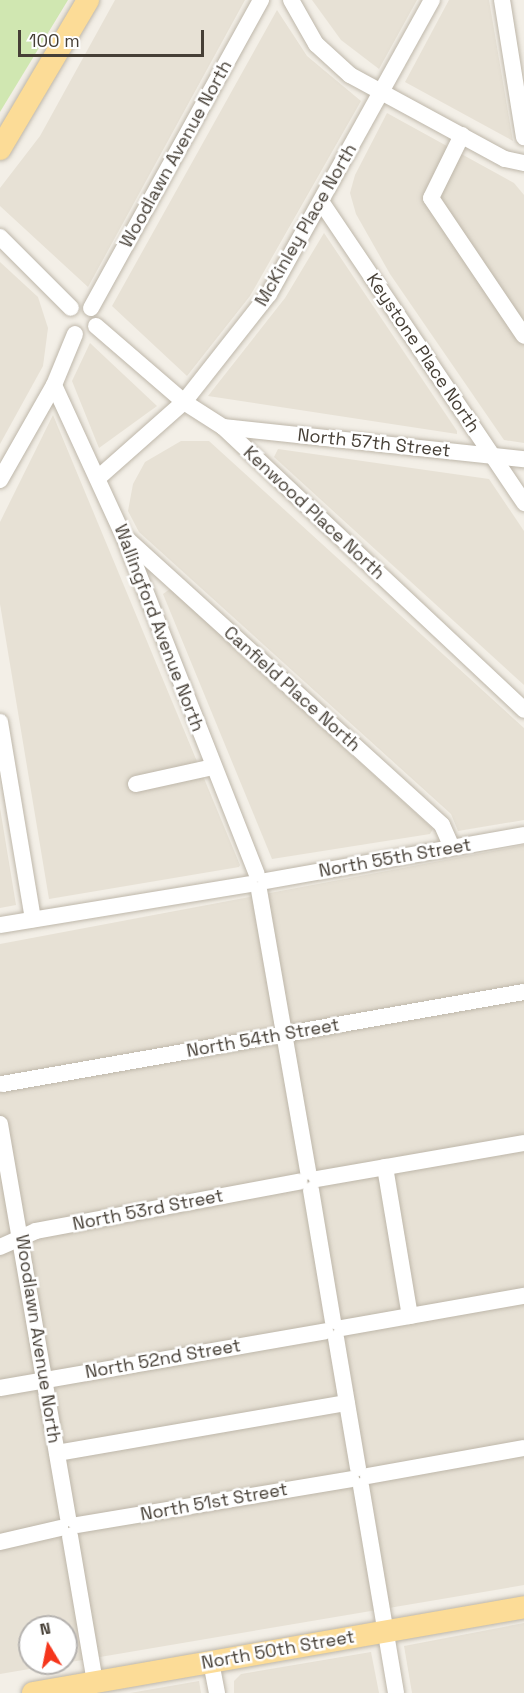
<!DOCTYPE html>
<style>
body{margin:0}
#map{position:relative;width:524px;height:1693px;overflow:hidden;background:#f3efe7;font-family:"Space Grotesk",sans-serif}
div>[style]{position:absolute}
.residential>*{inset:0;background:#e7e1d5}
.green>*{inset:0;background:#d0e7b1}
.roads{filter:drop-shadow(0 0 2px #beb7aa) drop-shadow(0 0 2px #beb7aa)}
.minor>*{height:16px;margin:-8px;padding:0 8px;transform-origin:8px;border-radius:8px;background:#fff}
.major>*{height:22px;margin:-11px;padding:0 11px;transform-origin:11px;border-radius:11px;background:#fcdc97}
span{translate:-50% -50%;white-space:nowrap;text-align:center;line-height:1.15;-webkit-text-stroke:5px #fff;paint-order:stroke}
.street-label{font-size:18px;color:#463f36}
.north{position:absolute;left:18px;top:1615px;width:60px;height:60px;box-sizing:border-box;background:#fff;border:2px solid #b5b2af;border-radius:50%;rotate:350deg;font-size:16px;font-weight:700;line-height:24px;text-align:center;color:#463f36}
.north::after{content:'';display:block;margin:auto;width:21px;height:27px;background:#f5361c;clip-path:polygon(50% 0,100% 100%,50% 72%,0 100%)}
.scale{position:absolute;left:18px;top:30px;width:186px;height:27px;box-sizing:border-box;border:3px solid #463f36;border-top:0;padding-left:8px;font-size:18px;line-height:21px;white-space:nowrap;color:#463f36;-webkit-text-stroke:4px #fff;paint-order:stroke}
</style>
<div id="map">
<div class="residential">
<i style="clip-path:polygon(115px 0,245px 0,88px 287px,0 206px,0 188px,40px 136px)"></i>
<i style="clip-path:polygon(312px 0,417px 0,379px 69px,341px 40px)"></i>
<i style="clip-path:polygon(449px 0,489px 0,513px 141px,405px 82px)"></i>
<i style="clip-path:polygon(277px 10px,307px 56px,361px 101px,250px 296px,187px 376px,112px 306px)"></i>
<i style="clip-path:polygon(387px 113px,514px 183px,524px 195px,524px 443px,504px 440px,390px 274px,356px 214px,350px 193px,355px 175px)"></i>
<i style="clip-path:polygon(324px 233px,457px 431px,457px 434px,208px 396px,285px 298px)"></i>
<i style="clip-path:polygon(0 262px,38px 297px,48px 328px,43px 366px,0 444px)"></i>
<i style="clip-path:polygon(90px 343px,157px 406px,99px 448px,72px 381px)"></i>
<i style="clip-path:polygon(53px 415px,240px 865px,239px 867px,49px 899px,0 604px,0 522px)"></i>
<i style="clip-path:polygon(181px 441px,209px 441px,524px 728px,524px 820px,458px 831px,451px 814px,139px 532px,128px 511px,133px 484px,145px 462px)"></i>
<i style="clip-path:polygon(278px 449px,489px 479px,524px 531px,524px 685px,274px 457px)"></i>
<i style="clip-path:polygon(170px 589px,433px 829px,430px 834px,272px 859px,163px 594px)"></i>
<i style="clip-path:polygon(0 808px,16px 905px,0 908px)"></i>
<i style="clip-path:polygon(evenodd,524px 845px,524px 1585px,0 1674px,0 944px,524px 845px,30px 1627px,66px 1627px,66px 1663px,30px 1663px,30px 1627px)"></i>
<i style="clip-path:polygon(524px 1623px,524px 1693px,412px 1693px,404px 1646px)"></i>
<i style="clip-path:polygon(371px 1652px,379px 1693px,234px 1693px,234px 1681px,241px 1674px)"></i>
<i style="clip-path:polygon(199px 1681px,201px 1693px,130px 1693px)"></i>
</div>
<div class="green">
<i style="clip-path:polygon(0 0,68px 0,0 112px)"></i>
</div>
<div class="roads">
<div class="minor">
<i style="left:291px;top:0;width:51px;rotate:60.4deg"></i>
<i style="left:316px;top:44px;width:46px;rotate:42.4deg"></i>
<i style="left:350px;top:75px;width:176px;rotate:28.5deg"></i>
<i style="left:505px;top:159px;width:19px;rotate:12deg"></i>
<i style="left:502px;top:0;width:139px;rotate:80.9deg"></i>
<i style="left:462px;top:135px;width:70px;rotate:116.2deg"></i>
<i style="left:431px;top:198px;width:166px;rotate:56deg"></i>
<i style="left:322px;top:203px;width:362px;rotate:56deg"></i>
<i style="left:0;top:237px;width:100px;rotate:45deg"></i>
<i style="left:91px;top:308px;width:352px;rotate:-61.1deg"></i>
<i style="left:96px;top:326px;width:116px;rotate:40.8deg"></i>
<i style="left:184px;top:402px;width:46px;rotate:32.7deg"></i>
<i style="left:223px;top:427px;width:413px;rotate:43.2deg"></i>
<i style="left:54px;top:385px;width:167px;rotate:65.3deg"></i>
<i style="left:124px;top:537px;width:362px;rotate:68.5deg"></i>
<i style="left:223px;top:427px;width:303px;rotate:6.1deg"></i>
<i style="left:98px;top:478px;width:115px;rotate:-41.5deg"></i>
<i style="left:184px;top:402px;width:137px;rotate:-51.8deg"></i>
<i style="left:269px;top:294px;width:336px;rotate:-61deg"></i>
<i style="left:0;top:480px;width:109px;rotate:-60.4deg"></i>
<i style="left:54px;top:385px;width:55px;rotate:-67.6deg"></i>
<i style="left:128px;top:540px;width:424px;rotate:42.2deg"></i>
<i style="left:442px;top:825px;width:24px;rotate:66deg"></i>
<i style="left:0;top:722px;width:200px;rotate:80.5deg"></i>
<i style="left:136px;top:784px;width:79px;rotate:-12.4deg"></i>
<i style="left:266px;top:881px;width:262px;rotate:-10.1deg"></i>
<i style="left:259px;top:890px;width:286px;rotate:80.1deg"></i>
<i style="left:0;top:925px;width:253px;rotate:-9.3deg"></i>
<i style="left:2px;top:1084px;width:530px;rotate:-10deg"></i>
<i style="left:0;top:1124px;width:400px;rotate:80.2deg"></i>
<i style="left:385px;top:1167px;width:151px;rotate:80.5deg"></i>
<i style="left:317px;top:1179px;width:210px;rotate:-9.9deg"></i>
<i style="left:311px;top:1190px;width:133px;rotate:80.5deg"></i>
<i style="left:0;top:1247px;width:39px;rotate:-24deg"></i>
<i style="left:36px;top:1231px;width:268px;rotate:-10.6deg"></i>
<i style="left:342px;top:1328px;width:185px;rotate:-10deg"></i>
<i style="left:336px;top:1338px;width:132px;rotate:80.4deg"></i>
<i style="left:0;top:1388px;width:330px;rotate:-9.9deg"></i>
<i style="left:57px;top:1453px;width:294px;rotate:-9.8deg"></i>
<i style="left:368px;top:1476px;width:158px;rotate:-10.2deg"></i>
<i style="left:361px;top:1486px;width:210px;rotate:80.4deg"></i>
<i style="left:77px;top:1525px;width:278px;rotate:-9.5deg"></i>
<i style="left:70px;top:1536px;width:148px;rotate:80.3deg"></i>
<i style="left:0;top:1542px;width:62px;rotate:-13.1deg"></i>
<i style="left:211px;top:1662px;width:32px;rotate:79deg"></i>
</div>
<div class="major">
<i style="left:0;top:149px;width:173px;rotate:-59.4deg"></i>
<i style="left:33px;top:1693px;width:498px;rotate:-9.9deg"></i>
</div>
</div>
<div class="street-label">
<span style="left:176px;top:154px;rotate:-61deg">Woodlawn Avenue North</span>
<span style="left:306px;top:225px;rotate:-60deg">McKinley Place North</span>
<span style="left:423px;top:353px;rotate:56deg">Keystone Place North</span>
<span style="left:374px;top:443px;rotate:6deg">North 57th Street</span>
<span style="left:314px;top:513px;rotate:43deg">Kenwood Place North</span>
<span style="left:159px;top:628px;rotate:69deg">Wallingford Avenue North</span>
<span style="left:292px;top:689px;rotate:42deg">Canfield Place North</span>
<span style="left:395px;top:858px;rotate:-10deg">North 55th Street</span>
<span style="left:263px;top:1038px;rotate:-10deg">North 54th Street</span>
<span style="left:148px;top:1210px;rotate:-11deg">North 53rd Street</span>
<span style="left:38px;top:1339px;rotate:81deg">Woodlawn Avenue North</span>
<span style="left:163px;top:1359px;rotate:-10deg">North 52nd Street</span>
<span style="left:214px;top:1502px;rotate:-10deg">North 51st Street</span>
<span style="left:278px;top:1650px;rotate:-10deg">North 50th Street</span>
</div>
<div class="north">N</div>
<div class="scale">100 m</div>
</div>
